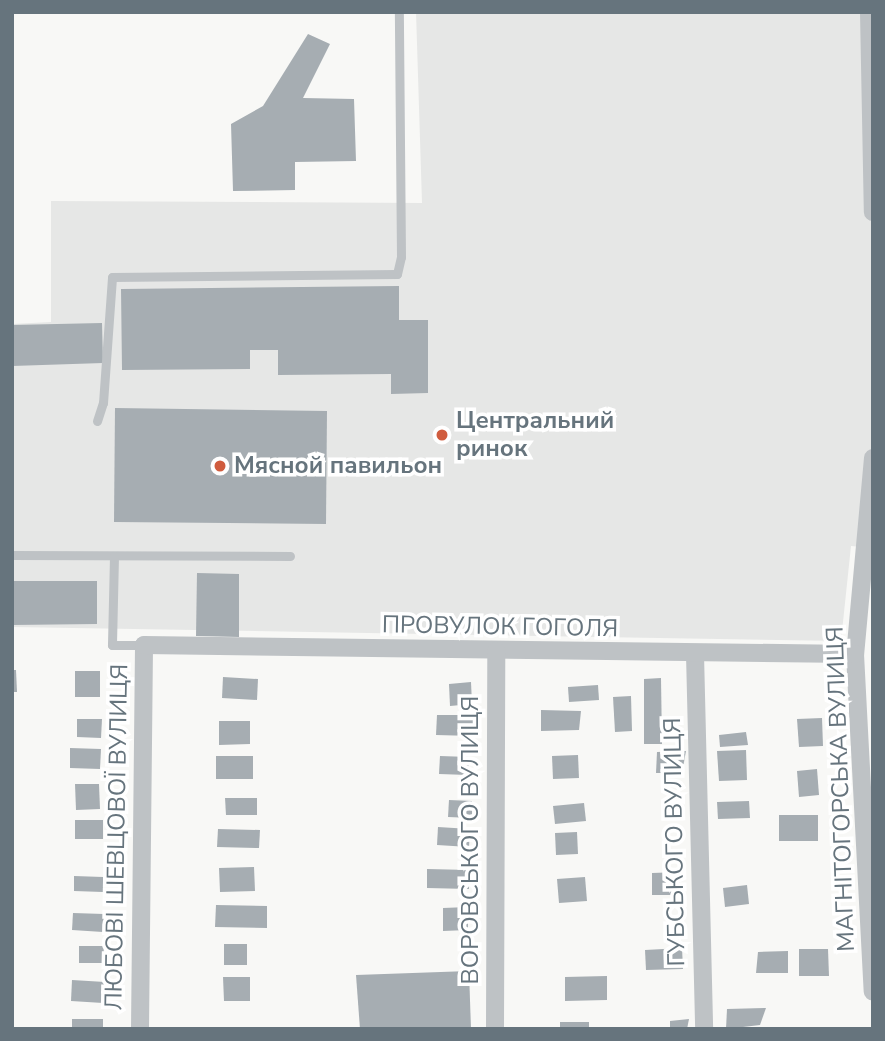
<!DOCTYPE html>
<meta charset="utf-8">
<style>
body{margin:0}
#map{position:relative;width:885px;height:1041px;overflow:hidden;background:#f8f8f6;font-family:"Nunito Sans",sans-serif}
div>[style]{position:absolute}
.built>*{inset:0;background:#e6e7e6}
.building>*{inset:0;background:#a6adb2}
.service>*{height:9px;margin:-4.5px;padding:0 4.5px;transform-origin:4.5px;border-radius:4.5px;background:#bec2c5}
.minor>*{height:18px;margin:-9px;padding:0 9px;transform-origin:9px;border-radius:9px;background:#bec2c5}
.dots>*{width:19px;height:19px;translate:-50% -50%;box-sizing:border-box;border:4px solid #fff;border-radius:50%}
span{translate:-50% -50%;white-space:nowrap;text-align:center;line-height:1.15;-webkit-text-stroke:7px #fff;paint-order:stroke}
.poi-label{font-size:24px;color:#66747d;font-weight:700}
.left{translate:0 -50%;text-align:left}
.street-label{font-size:24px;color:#66747d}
.frame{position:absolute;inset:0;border:14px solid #66747d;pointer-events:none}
</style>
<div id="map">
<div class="built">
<i style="clip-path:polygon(416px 12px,873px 12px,873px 548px,851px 546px,841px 641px,12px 627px,12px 324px,51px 322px,51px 201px,422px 203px)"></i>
</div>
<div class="building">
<i style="clip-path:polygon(308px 34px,330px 44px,303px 98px,354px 99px,356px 161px,295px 162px,295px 190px,233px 191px,231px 124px,263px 106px)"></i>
<i style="clip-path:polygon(399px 286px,399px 320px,428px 320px,428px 393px,391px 394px,391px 374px,278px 375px,278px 350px,250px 350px,250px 369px,122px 370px,121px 289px)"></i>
<i style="clip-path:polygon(102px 323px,103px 363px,12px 366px,12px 325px)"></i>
<i style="clip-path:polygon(115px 408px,327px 411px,326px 524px,114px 522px)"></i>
<i style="clip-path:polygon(197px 573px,239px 574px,239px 637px,196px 636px)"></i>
<i style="clip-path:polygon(12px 581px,97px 581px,97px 624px,12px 625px)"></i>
<i style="clip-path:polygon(12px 670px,16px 670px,17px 692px,12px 692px)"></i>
<i style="clip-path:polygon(75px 671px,100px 671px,100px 697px,75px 697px)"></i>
<i style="clip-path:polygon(223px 677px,258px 679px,257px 700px,222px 698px)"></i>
<i style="clip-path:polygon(661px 678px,662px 744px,644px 744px,644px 679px)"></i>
<i style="clip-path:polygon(471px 682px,472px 704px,450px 706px,449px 684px)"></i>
<i style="clip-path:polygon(598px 685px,599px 700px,569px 702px,568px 687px)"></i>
<i style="clip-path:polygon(631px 696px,632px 731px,615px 732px,613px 697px)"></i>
<i style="clip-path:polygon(541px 710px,581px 711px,579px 730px,541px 731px)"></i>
<i style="clip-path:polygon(437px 715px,474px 715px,473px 736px,436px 735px)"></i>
<i style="clip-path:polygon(822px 718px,823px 746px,799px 747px,797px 719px)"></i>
<i style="clip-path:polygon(77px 719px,102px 719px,101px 738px,77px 737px)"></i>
<i style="clip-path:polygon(219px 721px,250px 721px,250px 744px,219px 745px)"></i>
<i style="clip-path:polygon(746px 732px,748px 745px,720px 747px,719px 735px)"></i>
<i style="clip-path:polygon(70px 748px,101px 749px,100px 769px,70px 768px)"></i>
<i style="clip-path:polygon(746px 750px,747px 780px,719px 781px,717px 751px)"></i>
<i style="clip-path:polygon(686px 751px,682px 773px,656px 773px,657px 752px)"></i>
<i style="clip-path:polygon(578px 755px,579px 778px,553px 779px,552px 756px)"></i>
<i style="clip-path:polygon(216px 756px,253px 756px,253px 779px,216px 779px)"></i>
<i style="clip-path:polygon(440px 756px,469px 757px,468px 775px,439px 774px)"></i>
<i style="clip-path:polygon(817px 769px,819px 795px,799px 797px,797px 771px)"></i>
<i style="clip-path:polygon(75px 784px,99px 784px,100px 809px,76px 810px)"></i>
<i style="clip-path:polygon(225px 798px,257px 798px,257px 815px,226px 815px)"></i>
<i style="clip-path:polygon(449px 800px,472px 801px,472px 818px,448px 817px)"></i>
<i style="clip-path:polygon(749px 801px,750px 818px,718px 819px,717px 802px)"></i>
<i style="clip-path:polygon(584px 803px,586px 821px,555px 824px,553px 806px)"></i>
<i style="clip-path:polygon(779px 815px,818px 815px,818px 841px,779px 841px)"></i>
<i style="clip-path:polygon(75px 820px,103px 820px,103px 839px,75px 839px)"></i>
<i style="clip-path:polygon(438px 827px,470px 829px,469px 847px,437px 845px)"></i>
<i style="clip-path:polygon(218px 829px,260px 830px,259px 848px,217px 847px)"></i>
<i style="clip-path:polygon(577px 832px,578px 854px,556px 855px,555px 833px)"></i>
<i style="clip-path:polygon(254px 867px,255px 891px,220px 892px,219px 868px)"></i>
<i style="clip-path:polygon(427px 869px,469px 870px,469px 889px,427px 888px)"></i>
<i style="clip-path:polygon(680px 872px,680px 895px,652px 895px,652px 873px)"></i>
<i style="clip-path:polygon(74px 876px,103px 877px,103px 892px,74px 891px)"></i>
<i style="clip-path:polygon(585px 877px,587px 901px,559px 903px,557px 879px)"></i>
<i style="clip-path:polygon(747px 885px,749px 904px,725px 907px,723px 888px)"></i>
<i style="clip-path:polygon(216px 905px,267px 906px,267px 928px,215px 927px)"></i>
<i style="clip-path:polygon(468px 907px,468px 930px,443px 931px,443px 908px)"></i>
<i style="clip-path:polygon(73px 913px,104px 914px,103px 932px,72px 930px)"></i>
<i style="clip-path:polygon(224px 944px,247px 944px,247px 965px,224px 965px)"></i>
<i style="clip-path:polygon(79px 946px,104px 946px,103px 963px,79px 963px)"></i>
<i style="clip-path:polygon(682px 948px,683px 969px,646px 970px,645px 950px)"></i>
<i style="clip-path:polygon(799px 949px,828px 949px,829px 976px,799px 976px)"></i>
<i style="clip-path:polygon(788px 951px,788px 973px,756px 973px,758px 952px)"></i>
<i style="clip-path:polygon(469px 971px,471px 1029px,360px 1029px,356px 975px)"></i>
<i style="clip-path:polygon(607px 976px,607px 1000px,565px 1001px,565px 977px)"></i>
<i style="clip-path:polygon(223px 977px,250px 977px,250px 1001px,224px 1001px)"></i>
<i style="clip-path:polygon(72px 980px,105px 982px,103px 1003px,71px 1001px)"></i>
<i style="clip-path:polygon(766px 1008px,760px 1025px,726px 1029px,727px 1009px)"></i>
<i style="clip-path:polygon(72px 1019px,103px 1019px,103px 1029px,72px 1029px)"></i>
<i style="clip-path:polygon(689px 1019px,687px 1029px,670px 1029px,670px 1021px)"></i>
<i style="clip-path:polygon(560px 1022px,589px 1022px,589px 1029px,560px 1029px)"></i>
</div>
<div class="service">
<i style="left:97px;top:421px;width:19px;rotate:-72deg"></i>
<i style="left:103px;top:403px;width:126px;rotate:-85.9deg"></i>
<i style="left:112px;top:277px;width:285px;rotate:-0.6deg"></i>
<i style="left:397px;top:274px;width:17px;rotate:-77deg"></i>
<i style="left:401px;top:257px;width:245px;rotate:-90.5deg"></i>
<i style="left:12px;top:555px;width:278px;rotate:0.2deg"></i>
<i style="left:114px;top:556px;width:89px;rotate:91.3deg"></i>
<i style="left:112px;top:645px;width:32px"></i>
</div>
<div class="minor">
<i style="left:869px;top:12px;width:200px;rotate:88.9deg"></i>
<i style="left:873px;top:458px;width:197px;rotate:95.2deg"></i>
<i style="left:855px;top:654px;width:338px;rotate:87deg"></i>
<i style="left:695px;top:654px;width:375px;rotate:88.6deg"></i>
<i style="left:140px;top:1029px;width:384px;rotate:-89.4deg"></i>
<i style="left:144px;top:645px;width:711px;rotate:0.73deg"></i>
<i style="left:495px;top:1029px;width:378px;rotate:-89.8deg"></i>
</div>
<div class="dots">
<i style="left:442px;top:435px;background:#d05c3e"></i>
<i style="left:220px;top:466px;background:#d05c3e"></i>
</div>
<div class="poi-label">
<span class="left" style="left:456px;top:435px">Центральний<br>ринок</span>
<span class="left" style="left:234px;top:466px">Мясной павильон</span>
</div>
<div class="street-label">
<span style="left:500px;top:627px;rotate:1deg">ПРОВУЛОК ГОГОЛЯ</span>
<span style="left:841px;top:789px;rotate:-92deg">МАГНІТОГОРСЬКА ВУЛИЦЯ</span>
<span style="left:117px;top:837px;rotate:-89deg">ЛЮБОВІ ШЕВЦОВОЇ ВУЛИЦЯ</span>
<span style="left:471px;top:840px;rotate:-90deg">ВОРОВСЬКОГО ВУЛИЦЯ</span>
<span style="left:675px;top:842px;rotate:-91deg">ГУБСЬКОГО ВУЛИЦЯ</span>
</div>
<div class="frame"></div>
</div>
